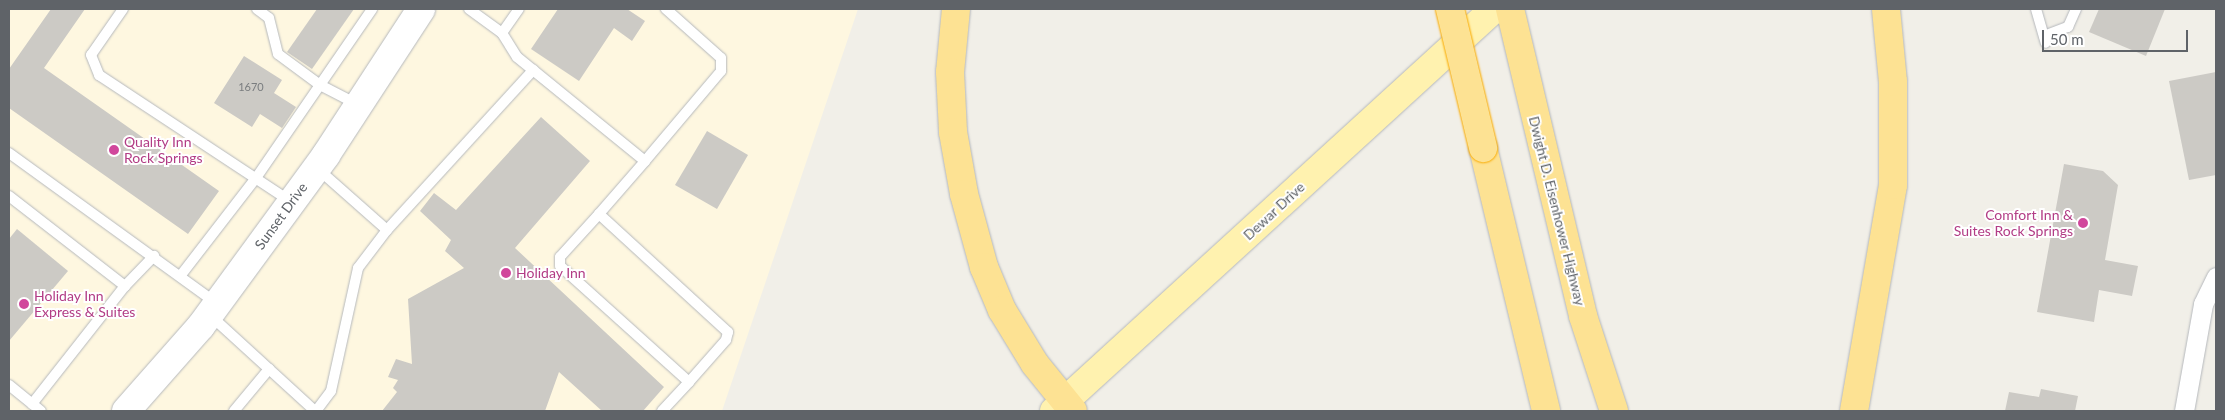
<!DOCTYPE html>
<style>
body{margin:0}
#map{position:relative;width:2225px;height:420px;overflow:hidden;background:#f1efe8;font-family:Lato,sans-serif}
div>[style]{position:absolute}
.commercial>*{inset:0;background:#fef7e0}
.building>*{inset:0;background:#cccac5}
.roads{filter:drop-shadow(0 0 1px #b5b8bc) drop-shadow(0 0 1px #b5b8bc)}
.lane>*{height:10px;margin:-5px;padding:0 5px;transform-origin:5px;border-radius:5px;background:#fff}
.street>*{height:19px;margin:-9.5px;padding:0 9.5px;transform-origin:9.5px;border-radius:9.5px;background:#fff}
.secondary>*{height:28px;margin:-14px;padding:0 14px;transform-origin:14px;border-radius:14px;background:#fff}
.primary>*{height:28px;margin:-14px;padding:0 14px;transform-origin:14px;border-radius:14px;background:#fff2af}
.highway>*{height:28px;margin:-14px;padding:0 14px;transform-origin:14px;border-radius:14px;background:#fde293}
.bridges{filter:drop-shadow(0 0 1px #f9ab00) drop-shadow(0 0 1px #f9ab00)}
.highway-bridge>*{height:28px;margin:-14px;padding:0 14px;transform-origin:14px;border-radius:14px;background:#fde293}
.dots>*{width:14px;height:14px;translate:-50% -50%;box-sizing:border-box;border:2px solid #fff;border-radius:50%}
span{translate:-50% -50%;white-space:nowrap;text-align:center;line-height:1.15;-webkit-text-stroke:4px #fff;paint-order:stroke}
.number-label{font-size:11px;color:#7a7d7f}
.number-label span{-webkit-text-stroke-width:0}
.hotel-label{font-size:14px;color:#b23c85}
.left{translate:0 -50%;text-align:left}
.right{translate:-100% -50%;text-align:right}
.street-label{font-size:14px;color:#5f6368}
.frame{position:absolute;inset:0;border:10px solid #5f6368;pointer-events:none}
.scale{position:absolute;left:2042px;top:30px;width:146px;height:22px;box-sizing:border-box;border:2px solid #5f6368;border-top:0;padding-left:6px;font-size:15px;line-height:18px;white-space:nowrap;color:#5f6368;-webkit-text-stroke:4px #fff;paint-order:stroke}
</style>
<div id="map">
<div class="commercial">
<i style="clip-path:polygon(9px 9px,858px 9px,722px 411px,9px 411px)"></i>
</div>
<div class="building">
<i style="clip-path:polygon(51px 9px,85px 9px,44px 68px,219px 191px,188px 234px,9px 108px,9px 69px)"></i>
<i style="clip-path:polygon(317px 9px,354px 9px,312px 69px,287px 52px)"></i>
<i style="clip-path:polygon(558px 9px,627px 9px,645px 21px,632px 41px,614px 28px,579px 81px,531px 49px)"></i>
<i style="clip-path:polygon(2099px 9px,2165px 9px,2146px 56px,2089px 32px)"></i>
<i style="clip-path:polygon(244px 56px,282px 80px,274px 93px,296px 107px,282px 128px,260px 114px,252px 127px,214px 103px)"></i>
<i style="clip-path:polygon(2216px 72px,2216px 175px,2189px 180px,2169px 81px)"></i>
<i style="clip-path:polygon(541px 117px,590px 161px,515px 248px,664px 387px,643px 411px,602px 411px,559px 372px,545px 411px,382px 411px,397px 392px,393px 388px,398px 380px,388px 377px,396px 359px,412px 364px,408px 299px,464px 268px,445px 251px,451px 240px,420px 211px,434px 193px,456px 210px)"></i>
<i style="clip-path:polygon(707px 131px,748px 155px,717px 209px,675px 185px)"></i>
<i style="clip-path:polygon(2064px 164px,2103px 171px,2118px 185px,2105px 260px,2138px 266px,2132px 296px,2099px 290px,2094px 322px,2037px 312px)"></i>
<i style="clip-path:polygon(17px 229px,68px 271px,9px 341px,9px 239px)"></i>
<i style="clip-path:polygon(2041px 389px,2078px 396px,2075px 411px,2005px 411px,2009px 392px,2039px 397px)"></i>
</div>
<div class="roads">
<div class="lane">
<i style="left:123px;top:9px;width:56px;rotate:124.8deg"></i>
<i style="left:91px;top:55px;width:22px;rotate:68deg"></i>
<i style="left:99px;top:75px;width:229px;rotate:33.4deg"></i>
<i style="left:257px;top:9px;width:15px;rotate:37deg"></i>
<i style="left:269px;top:18px;width:37px;rotate:76deg"></i>
<i style="left:278px;top:54px;width:52px;rotate:36.4deg"></i>
<i style="left:320px;top:85px;width:42px;rotate:27.2deg"></i>
<i style="left:469px;top:9px;width:41px;rotate:36deg"></i>
<i style="left:502px;top:33px;width:29px;rotate:-55deg"></i>
<i style="left:2036px;top:9px;width:35px;rotate:74deg"></i>
<i style="left:502px;top:33px;width:28px;rotate:58deg"></i>
<i style="left:517px;top:57px;width:165px;rotate:39.1deg"></i>
<i style="left:645px;top:161px;width:118px;rotate:-49.8deg"></i>
<i style="left:721px;top:71px;width:13px;rotate:-90deg"></i>
<i style="left:721px;top:58px;width:74px;rotate:-138.3deg"></i>
<i style="left:2044px;top:36px;width:26px;rotate:-21deg"></i>
<i style="left:2068px;top:27px;width:20px;rotate:-66deg"></i>
<i style="left:9px;top:153px;width:256px;rotate:35.9deg"></i>
<i style="left:9px;top:196px;width:147px;rotate:37.8deg"></i>
<i style="left:599px;top:214px;width:175px;rotate:42.5deg"></i>
<i style="left:728px;top:332px;width:8px;rotate:104deg"></i>
<i style="left:726px;top:340px;width:56px;rotate:131.4deg"></i>
<i style="left:689px;top:382px;width:173px;rotate:-138deg"></i>
<i style="left:560px;top:266px;width:9px;rotate:-90deg"></i>
<i style="left:560px;top:257px;width:58px;rotate:-47.8deg"></i>
<i style="left:599px;top:214px;width:70px;rotate:-49deg"></i>
<i style="left:387px;top:230px;width:217px;rotate:-47.6deg"></i>
<i style="left:181px;top:275px;width:123px;rotate:-52.3deg"></i>
<i style="left:256px;top:178px;width:205px;rotate:-55.5deg"></i>
<i style="left:211px;top:316px;width:141px;rotate:42.4deg"></i>
<i style="left:9px;top:385px;width:41px;rotate:39.1deg"></i>
<i style="left:32px;top:404px;width:150px;rotate:-51.8deg"></i>
<i style="left:125px;top:286px;width:42px;rotate:-46deg"></i>
<i style="left:234px;top:411px;width:55px;rotate:-50.2deg"></i>
<i style="left:316px;top:411px;width:25px;rotate:-53deg"></i>
<i style="left:331px;top:391px;width:126px;rotate:-77.6deg"></i>
<i style="left:358px;top:268px;width:48px;rotate:-52.7deg"></i>
<i style="left:387px;top:230px;width:94px;rotate:-138.5deg"></i>
<i style="left:662px;top:411px;width:40px;rotate:-47deg"></i>
</div>
<div class="street">
<i style="left:2184px;top:411px;width:109px;rotate:-79.9deg"></i>
<i style="left:2203px;top:304px;width:30px;rotate:-64deg"></i>
</div>
<div class="secondary">
<i style="left:126px;top:411px;width:113px;rotate:-48.6deg"></i>
<i style="left:201px;top:326px;width:212px;rotate:-53.8deg"></i>
<i style="left:326px;top:155px;width:174px;rotate:-56.9deg"></i>
</div>
<div class="primary">
<i style="left:1054px;top:411px;width:596px;rotate:-42.42deg"></i>
</div>
<div class="highway">
<i style="left:956px;top:9px;width:63px;rotate:95.4deg"></i>
<i style="left:950px;top:72px;width:60px;rotate:87.1deg"></i>
<i style="left:953px;top:132px;width:63px;rotate:79.9deg"></i>
<i style="left:964px;top:194px;width:76px;rotate:74.7deg"></i>
<i style="left:984px;top:267px;width:47px;rotate:67.3deg"></i>
<i style="left:1002px;top:310px;width:63px;rotate:58.6deg"></i>
<i style="left:1035px;top:364px;width:60px;rotate:51deg"></i>
<i style="left:1510px;top:9px;width:316px;rotate:76.6deg"></i>
<i style="left:1583px;top:316px;width:100px;rotate:71.9deg"></i>
<i style="left:1483px;top:148px;width:270px;rotate:76.5deg"></i>
<i style="left:1854px;top:411px;width:229px;rotate:-80.2deg"></i>
<i style="left:1893px;top:185px;width:103px;rotate:-90deg"></i>
<i style="left:1893px;top:82px;width:73px;rotate:-95.5deg"></i>
</div>
</div>
<div class="bridges">
<div class="highway-bridge">
<i style="left:1450px;top:9px;width:143px;rotate:76.6deg"></i>
</div>
</div>
<div class="dots">
<i style="left:114px;top:150px;background:#d1479c"></i>
<i style="left:2083px;top:223px;background:#d1479c"></i>
<i style="left:506px;top:273px;background:#d1479c"></i>
<i style="left:24px;top:304px;background:#d1479c"></i>
</div>
<div class="number-label">
<span style="left:251px;top:87px">1670</span>
</div>
<div class="hotel-label">
<span class="left" style="left:124px;top:150px">Quality Inn<br>Rock Springs</span>
<span class="right" style="left:2073px;top:223px">Comfort Inn &amp;<br>Suites Rock Springs</span>
<span class="left" style="left:516px;top:273px">Holiday Inn</span>
<span class="left" style="left:34px;top:304px">Holiday Inn<br>Express &amp; Suites</span>
</div>
<div class="street-label">
<span style="left:1274px;top:211px;rotate:-43deg">Dewar Drive</span>
<span style="left:1557px;top:211px;rotate:76deg">Dwight D. Eisenhower Highway</span>
<span style="left:281px;top:216px;rotate:-54deg">Sunset Drive</span>
</div>
<div class="frame"></div>
<div class="scale">50 m</div>
</div>
